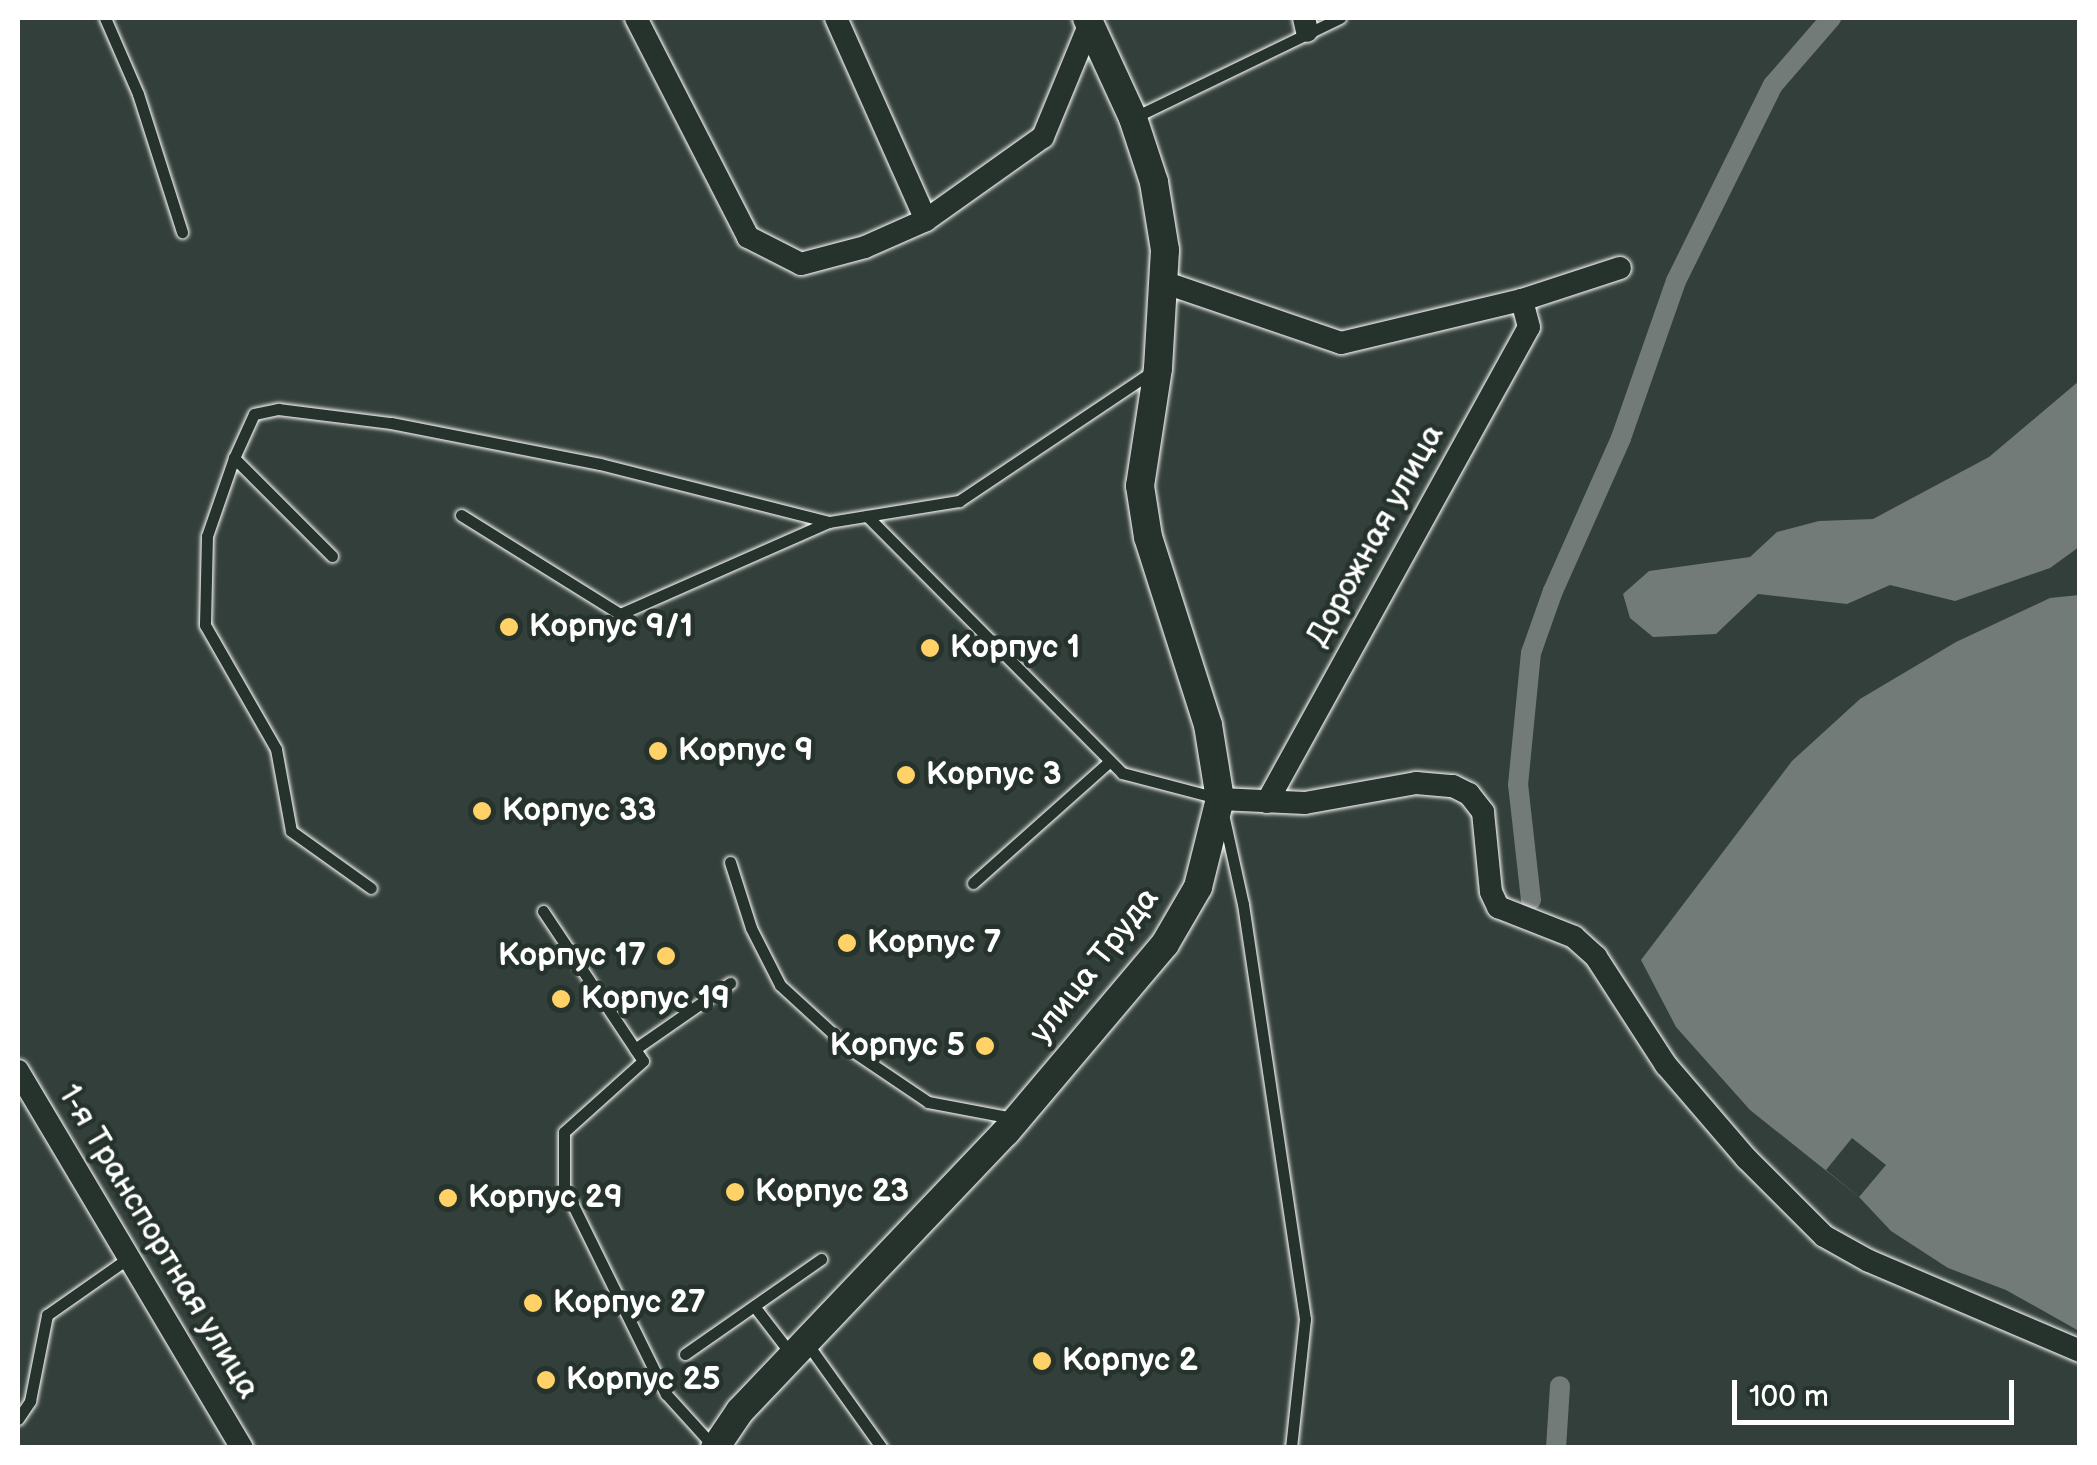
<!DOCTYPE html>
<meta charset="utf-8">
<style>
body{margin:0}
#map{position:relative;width:2097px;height:1465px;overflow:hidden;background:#333f3a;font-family:"Balsamiq Sans",sans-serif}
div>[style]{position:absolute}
.water>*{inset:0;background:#737b78}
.pier>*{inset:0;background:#333f3a}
.canal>*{height:20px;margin:-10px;padding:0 10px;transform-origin:10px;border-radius:10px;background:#737b78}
.roads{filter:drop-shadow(0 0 2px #fff) drop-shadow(0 0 2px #fff)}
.service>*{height:11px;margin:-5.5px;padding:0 5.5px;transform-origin:5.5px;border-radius:5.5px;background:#26332d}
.minor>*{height:22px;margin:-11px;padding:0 11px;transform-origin:11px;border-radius:11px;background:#26332d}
.tertiary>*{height:28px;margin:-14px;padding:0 14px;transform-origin:14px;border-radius:14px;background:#26332d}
.dots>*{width:28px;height:28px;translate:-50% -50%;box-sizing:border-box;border:5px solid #26332d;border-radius:50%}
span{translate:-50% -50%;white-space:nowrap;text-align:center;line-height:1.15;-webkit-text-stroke:9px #26332d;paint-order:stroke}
.street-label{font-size:32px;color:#fff}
.poi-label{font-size:32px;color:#fff;font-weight:700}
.left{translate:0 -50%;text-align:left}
.right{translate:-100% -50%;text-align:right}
.frame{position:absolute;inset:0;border:20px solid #fff;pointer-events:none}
.scale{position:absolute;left:1732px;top:1380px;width:282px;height:45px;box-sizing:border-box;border:5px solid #fff;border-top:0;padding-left:12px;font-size:30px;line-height:35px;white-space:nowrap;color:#fff;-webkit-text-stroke:8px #26332d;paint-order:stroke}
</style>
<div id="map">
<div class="water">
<i style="clip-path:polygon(2079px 381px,2079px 547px,2050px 568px,1955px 601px,1890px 585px,1847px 604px,1758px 594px,1716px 634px,1653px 637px,1630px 618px,1623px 594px,1649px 571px,1750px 557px,1777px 532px,1819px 521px,1873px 519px,1989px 457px)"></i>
<i style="clip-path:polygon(2079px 595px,2079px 1331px,2006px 1290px,1948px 1268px,1891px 1231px,1859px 1197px,1750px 1110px,1676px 1027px,1641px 960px,1792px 761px,1860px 699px,1956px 642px,2050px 598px)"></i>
</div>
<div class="pier">
<i style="clip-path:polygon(1852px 1138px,1886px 1165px,1859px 1197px,1826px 1170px)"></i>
</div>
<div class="canal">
<i style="left:1531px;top:900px;width:116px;rotate:-96.4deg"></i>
<i style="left:1518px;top:785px;width:133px;rotate:-84.4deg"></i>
<i style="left:1531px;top:653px;width:66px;rotate:-70.5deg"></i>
<i style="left:1553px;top:591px;width:167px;rotate:-66deg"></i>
<i style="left:1621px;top:438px;width:166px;rotate:-70.7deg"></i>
<i style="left:1676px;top:281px;width:219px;rotate:-63.7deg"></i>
<i style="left:1773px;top:85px;width:89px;rotate:-49.1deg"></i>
<i style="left:1556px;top:1448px;width:62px;rotate:-86.3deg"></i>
</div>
<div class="roads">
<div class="service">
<i style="left:105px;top:18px;width:83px;rotate:66.5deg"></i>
<i style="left:138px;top:94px;width:145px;rotate:72.3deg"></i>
<i style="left:1133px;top:118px;width:230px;rotate:-25.8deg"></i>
<i style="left:234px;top:458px;width:83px;rotate:109.1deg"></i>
<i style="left:207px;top:536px;width:89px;rotate:91.3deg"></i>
<i style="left:205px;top:625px;width:143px;rotate:60.2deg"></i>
<i style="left:276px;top:749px;width:83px;rotate:79.6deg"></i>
<i style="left:291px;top:831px;width:98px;rotate:35.5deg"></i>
<i style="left:461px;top:515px;width:187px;rotate:31.9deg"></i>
<i style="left:620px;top:614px;width:228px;rotate:-23.8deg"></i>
<i style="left:829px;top:522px;width:132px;rotate:-9.2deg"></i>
<i style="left:959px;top:501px;width:234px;rotate:-33.8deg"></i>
<i style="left:867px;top:516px;width:362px;rotate:45.2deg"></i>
<i style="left:1122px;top:773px;width:98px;rotate:14.7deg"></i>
<i style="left:332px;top:556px;width:139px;rotate:-135deg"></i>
<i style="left:234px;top:458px;width:48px;rotate:-65.6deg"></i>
<i style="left:254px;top:414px;width:25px;rotate:-12deg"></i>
<i style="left:278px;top:409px;width:114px;rotate:7.1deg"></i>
<i style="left:391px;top:423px;width:213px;rotate:11.1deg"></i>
<i style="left:600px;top:464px;width:236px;rotate:14.2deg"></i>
<i style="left:1223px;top:814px;width:92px;rotate:77.5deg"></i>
<i style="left:1243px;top:904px;width:420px;rotate:81.5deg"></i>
<i style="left:1305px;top:1319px;width:130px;rotate:96.2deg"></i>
<i style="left:730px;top:862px;width:69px;rotate:72.3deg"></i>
<i style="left:751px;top:928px;width:64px;rotate:63deg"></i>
<i style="left:780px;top:985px;width:96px;rotate:42.5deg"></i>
<i style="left:851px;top:1050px;width:93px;rotate:34deg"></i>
<i style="left:928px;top:1102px;width:86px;rotate:10.7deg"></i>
<i style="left:973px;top:883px;width:183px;rotate:-41.7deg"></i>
<i style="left:543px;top:911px;width:180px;rotate:56.3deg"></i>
<i style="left:643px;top:1061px;width:106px;rotate:138.1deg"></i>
<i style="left:564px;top:1132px;width:55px;rotate:90deg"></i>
<i style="left:564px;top:1187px;width:231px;rotate:63.8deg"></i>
<i style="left:666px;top:1394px;width:73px;rotate:47.8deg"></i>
<i style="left:635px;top:1049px;width:116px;rotate:-34.8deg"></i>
<i style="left:754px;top:1306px;width:61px;rotate:52.4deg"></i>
<i style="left:806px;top:1342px;width:130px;rotate:54.4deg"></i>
<i style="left:685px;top:1354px;width:166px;rotate:-34.9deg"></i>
<i style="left:18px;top:1419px;width:22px;rotate:-56deg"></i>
<i style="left:30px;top:1401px;width:88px;rotate:-78.8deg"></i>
<i style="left:47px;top:1315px;width:98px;rotate:-35deg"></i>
</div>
<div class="minor">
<i style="left:636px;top:18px;width:246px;rotate:62.9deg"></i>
<i style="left:748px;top:237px;width:59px;rotate:27deg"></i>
<i style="left:801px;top:264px;width:66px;rotate:-14.9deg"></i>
<i style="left:865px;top:247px;width:67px;rotate:-23.9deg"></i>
<i style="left:926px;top:220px;width:143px;rotate:-35.4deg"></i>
<i style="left:1043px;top:137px;width:123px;rotate:-67.6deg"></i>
<i style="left:836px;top:18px;width:221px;rotate:66deg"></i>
<i style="left:1304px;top:18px;width:13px;rotate:77deg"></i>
<i style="left:1163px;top:282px;width:188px;rotate:18.9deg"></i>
<i style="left:1341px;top:343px;width:186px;rotate:-13.4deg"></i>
<i style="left:1522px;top:300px;width:103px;rotate:-18.1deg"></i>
<i style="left:1220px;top:799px;width:85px;rotate:2.7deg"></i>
<i style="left:1305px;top:803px;width:113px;rotate:-10.2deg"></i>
<i style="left:1416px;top:783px;width:37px;rotate:5deg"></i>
<i style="left:1453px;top:786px;width:18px;rotate:27deg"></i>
<i style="left:1469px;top:794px;width:23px;rotate:52deg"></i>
<i style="left:1483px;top:812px;width:80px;rotate:84.3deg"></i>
<i style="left:1491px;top:892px;width:17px;rotate:65deg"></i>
<i style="left:1498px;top:907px;width:82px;rotate:21.5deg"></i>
<i style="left:1574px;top:937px;width:30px;rotate:42deg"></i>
<i style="left:1596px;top:957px;width:129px;rotate:57.1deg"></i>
<i style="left:1666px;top:1065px;width:123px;rotate:49.3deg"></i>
<i style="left:1746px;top:1158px;width:110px;rotate:45deg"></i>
<i style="left:1824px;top:1236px;width:51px;rotate:29.1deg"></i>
<i style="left:1869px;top:1261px;width:229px;rotate:23.1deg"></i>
<i style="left:1267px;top:802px;width:542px;rotate:-61.12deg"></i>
<i style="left:1529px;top:327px;width:28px;rotate:-105deg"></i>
<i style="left:18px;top:1071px;width:439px;rotate:59.3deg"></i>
</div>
<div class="tertiary">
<i style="left:715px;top:1448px;width:45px;rotate:-56deg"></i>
<i style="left:740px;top:1411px;width:385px;rotate:-46.4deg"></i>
<i style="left:1006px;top:1132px;width:246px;rotate:-49.8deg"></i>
<i style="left:1165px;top:944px;width:66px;rotate:-59.9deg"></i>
<i style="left:1198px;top:887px;width:91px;rotate:-76deg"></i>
<i style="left:1220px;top:799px;width:75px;rotate:-99.2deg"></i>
<i style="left:1208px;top:725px;width:197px;rotate:-107.7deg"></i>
<i style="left:1148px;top:537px;width:52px;rotate:-98.9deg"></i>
<i style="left:1140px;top:486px;width:119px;rotate:-81.3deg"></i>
<i style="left:1158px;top:368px;width:118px;rotate:-86.6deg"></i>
<i style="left:1165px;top:250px;width:69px;rotate:-99.2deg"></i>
<i style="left:1154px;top:182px;width:67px;rotate:-108.2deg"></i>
<i style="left:1133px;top:118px;width:110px;rotate:-114.7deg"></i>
</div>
</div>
<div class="dots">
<i style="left:509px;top:627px;background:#ffd166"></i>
<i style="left:930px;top:648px;background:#ffd166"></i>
<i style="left:658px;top:751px;background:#ffd166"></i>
<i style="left:906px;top:775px;background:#ffd166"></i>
<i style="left:482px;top:811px;background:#ffd166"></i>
<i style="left:847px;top:943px;background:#ffd166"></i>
<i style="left:666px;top:956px;background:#ffd166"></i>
<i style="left:561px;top:999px;background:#ffd166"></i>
<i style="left:985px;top:1046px;background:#ffd166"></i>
<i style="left:735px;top:1192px;background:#ffd166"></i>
<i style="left:448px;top:1198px;background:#ffd166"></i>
<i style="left:533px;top:1303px;background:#ffd166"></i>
<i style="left:1042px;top:1361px;background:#ffd166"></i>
<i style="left:546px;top:1380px;background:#ffd166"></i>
</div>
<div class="street-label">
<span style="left:1376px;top:536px;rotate:-61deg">Дорожная улица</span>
<span style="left:1095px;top:966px;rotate:-52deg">улица Труда</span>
<span style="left:158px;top:1242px;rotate:59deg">1-я Транспортная улица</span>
</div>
<div class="poi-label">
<span class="left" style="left:529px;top:627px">Корпус 9/1</span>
<span class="left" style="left:950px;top:648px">Корпус 1</span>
<span class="left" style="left:678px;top:751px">Корпус 9</span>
<span class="left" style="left:926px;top:775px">Корпус 3</span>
<span class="left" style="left:502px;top:811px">Корпус 33</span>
<span class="left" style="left:867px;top:943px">Корпус 7</span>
<span class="right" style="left:646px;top:956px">Корпус 17</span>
<span class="left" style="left:581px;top:999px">Корпус 19</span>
<span class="right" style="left:965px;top:1046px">Корпус 5</span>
<span class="left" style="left:755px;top:1192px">Корпус 23</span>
<span class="left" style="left:468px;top:1198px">Корпус 29</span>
<span class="left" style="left:553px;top:1303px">Корпус 27</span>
<span class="left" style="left:1062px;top:1361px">Корпус 2</span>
<span class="left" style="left:566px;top:1380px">Корпус 25</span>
</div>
<div class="frame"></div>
<div class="scale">100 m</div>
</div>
